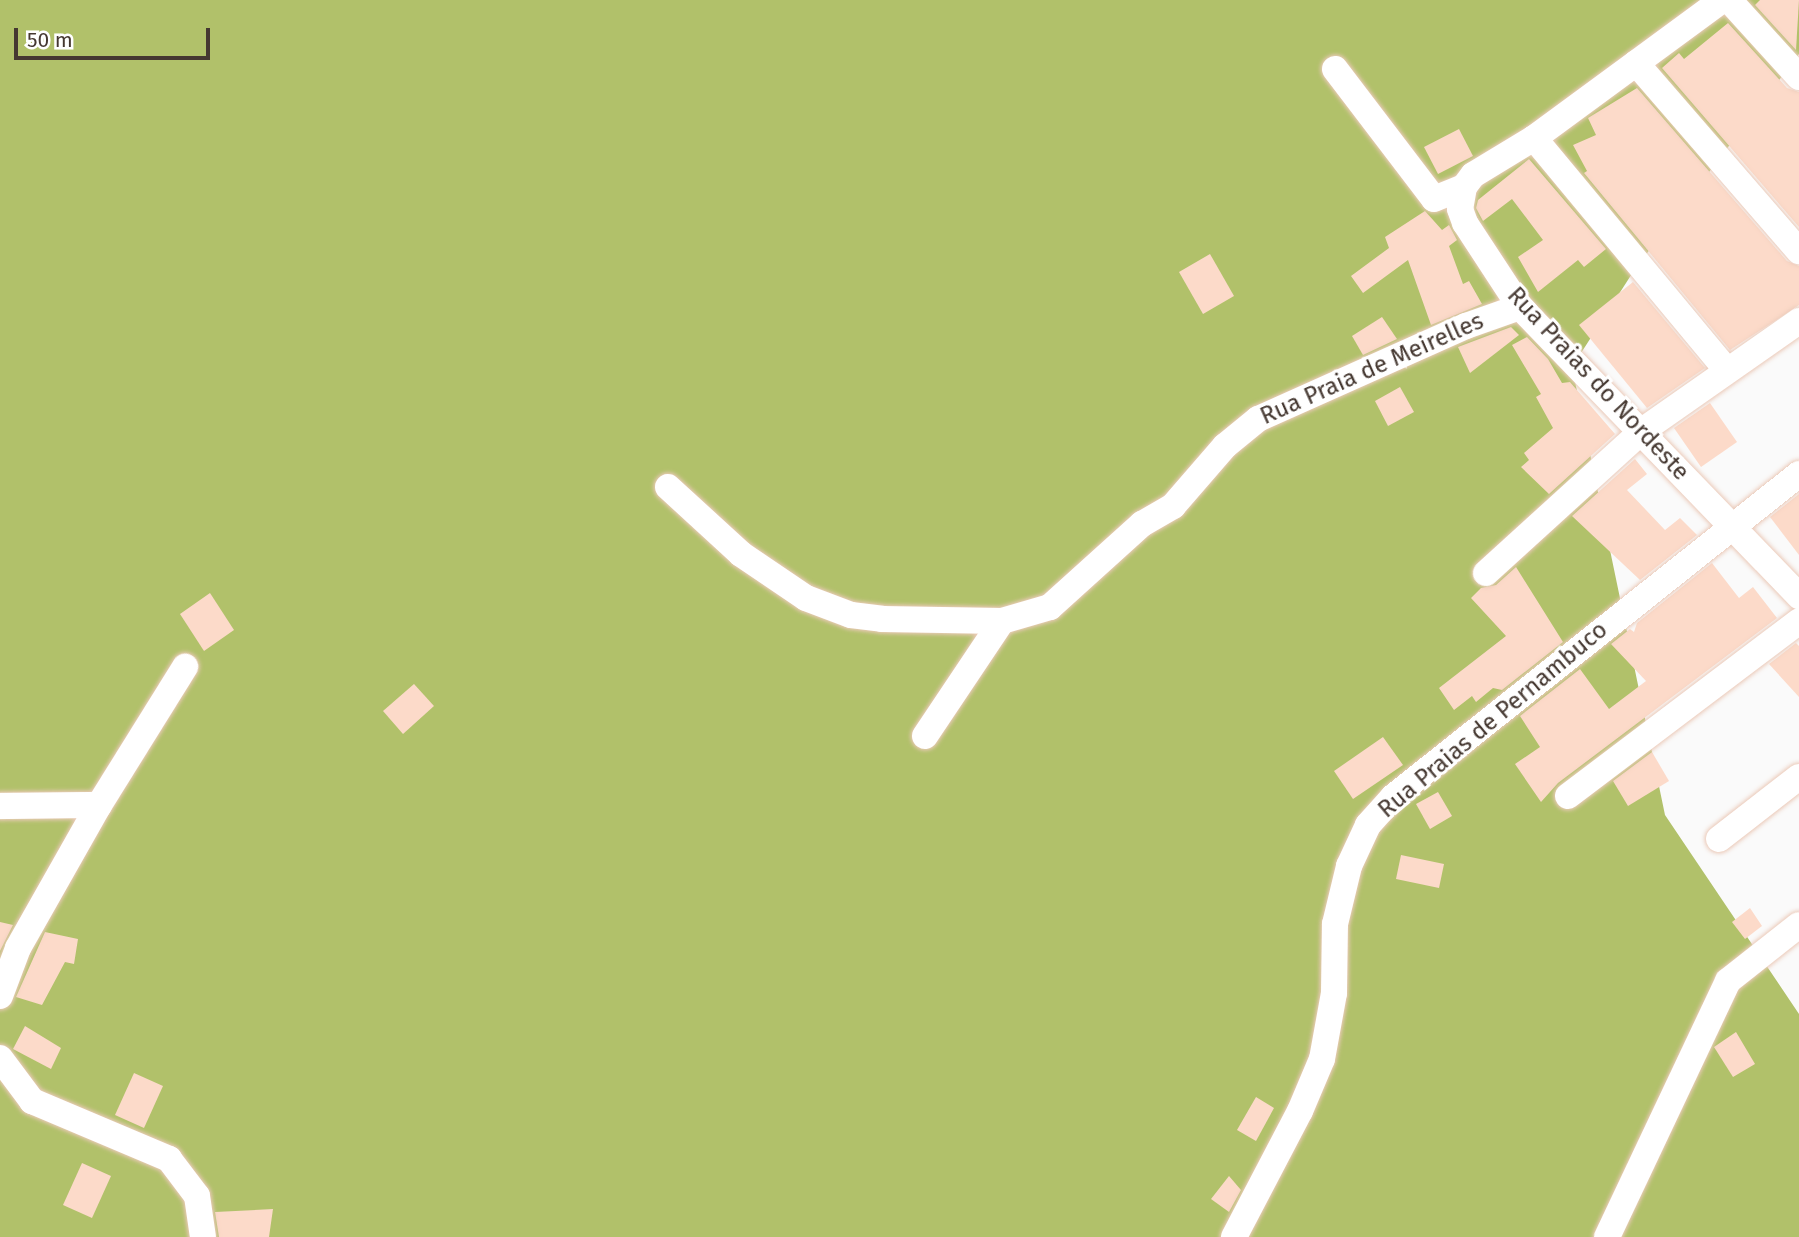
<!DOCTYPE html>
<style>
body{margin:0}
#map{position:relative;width:1799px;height:1237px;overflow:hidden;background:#fafafa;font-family:"Fira Sans",sans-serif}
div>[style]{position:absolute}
.forest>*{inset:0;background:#b1c16a}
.building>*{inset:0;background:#fcdac9}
.roads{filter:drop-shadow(0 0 2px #ebcab9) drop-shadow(0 0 2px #ebcab9)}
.minor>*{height:26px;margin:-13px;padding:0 13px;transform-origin:13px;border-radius:13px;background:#fff}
span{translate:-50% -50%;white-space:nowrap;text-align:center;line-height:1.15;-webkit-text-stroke:6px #fff;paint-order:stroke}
.street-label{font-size:24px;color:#453831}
.scale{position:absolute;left:14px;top:28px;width:196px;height:32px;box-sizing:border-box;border:4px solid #453831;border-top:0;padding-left:9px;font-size:21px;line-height:24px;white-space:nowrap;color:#453831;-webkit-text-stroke:5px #fff;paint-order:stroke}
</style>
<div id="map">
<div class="forest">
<i style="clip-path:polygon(0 0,1799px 0,1799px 54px,1635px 269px,1572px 367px,1665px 815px,1799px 1014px,1799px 1237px,0 1237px)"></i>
</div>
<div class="building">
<i style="clip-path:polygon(1760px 0,1799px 0,1796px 50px,1755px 5px)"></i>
<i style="clip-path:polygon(1728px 23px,1787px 88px,1799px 92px,1799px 227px,1662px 68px,1679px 53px,1684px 59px)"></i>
<i style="clip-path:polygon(1637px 88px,1787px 261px,1799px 266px,1799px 305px,1730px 350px,1584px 173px,1587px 171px,1573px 145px,1596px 135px,1588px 118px)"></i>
<i style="clip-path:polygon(1459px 129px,1473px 156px,1438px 174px,1424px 147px)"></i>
<i style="clip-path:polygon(1529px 159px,1606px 249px,1584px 267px,1578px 260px,1538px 292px,1518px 257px,1543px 240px,1512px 199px,1483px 221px,1476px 208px,1478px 200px)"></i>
<i style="clip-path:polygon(1425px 211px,1442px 230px,1449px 225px,1457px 240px,1449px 246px,1463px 284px,1469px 281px,1482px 304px,1431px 325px,1408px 260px,1363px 293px,1351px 276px,1389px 248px,1385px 237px)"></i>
<i style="clip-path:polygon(1210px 254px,1234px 296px,1203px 314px,1179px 272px)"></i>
<i style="clip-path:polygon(1633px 282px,1705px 368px,1647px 408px,1579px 325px)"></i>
<i style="clip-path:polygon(1382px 317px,1397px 339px,1363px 355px,1352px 336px)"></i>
<i style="clip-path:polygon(1511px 327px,1519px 335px,1470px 373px,1458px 347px)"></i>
<i style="clip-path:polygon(1527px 337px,1548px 359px,1562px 383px,1570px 382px,1615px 434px,1549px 494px,1521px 467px,1529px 460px,1524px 453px,1553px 428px,1536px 397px,1541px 394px,1512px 345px)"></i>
<i style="clip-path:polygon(1400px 387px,1414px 412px,1388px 426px,1375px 401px)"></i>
<i style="clip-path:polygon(1710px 403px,1737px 442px,1701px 467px,1674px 428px)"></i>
<i style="clip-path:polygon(1635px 459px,1647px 474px,1627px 490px,1665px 530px,1680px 518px,1697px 535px,1640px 580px,1572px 516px)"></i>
<i style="clip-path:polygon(1799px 494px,1799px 555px,1770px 517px)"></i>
<i style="clip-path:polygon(1712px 563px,1739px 598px,1753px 587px,1777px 618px,1558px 783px,1541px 802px,1515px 764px,1540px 747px,1520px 716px,1580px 669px,1609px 709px,1646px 681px,1611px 644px,1630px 629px,1634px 632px,1637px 623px)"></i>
<i style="clip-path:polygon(1516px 567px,1563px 642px,1502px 690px,1493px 688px,1476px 702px,1472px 696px,1454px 710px,1439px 688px,1506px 636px,1471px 598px,1481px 588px,1496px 585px)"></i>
<i style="clip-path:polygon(210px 593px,234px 630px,204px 651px,180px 614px)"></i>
<i style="clip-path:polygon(1796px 643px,1799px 646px,1799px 697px,1769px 664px)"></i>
<i style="clip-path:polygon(414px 684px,434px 706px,403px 734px,383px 711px)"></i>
<i style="clip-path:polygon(1383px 737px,1403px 765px,1353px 799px,1334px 771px)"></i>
<i style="clip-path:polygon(1652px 752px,1669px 781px,1628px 806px,1613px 781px)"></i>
<i style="clip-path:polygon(1438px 792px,1452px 816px,1430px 829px,1416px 804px)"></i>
<i style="clip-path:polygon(1401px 855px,1444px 864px,1439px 888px,1396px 879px)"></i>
<i style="clip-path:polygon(1750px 908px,1762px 926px,1745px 939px,1732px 922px)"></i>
<i style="clip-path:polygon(0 922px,13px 925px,0 951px)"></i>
<i style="clip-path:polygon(45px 932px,78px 939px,74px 964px,65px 962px,42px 1005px,16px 997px)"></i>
<i style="clip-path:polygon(25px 1026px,61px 1048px,51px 1069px,13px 1049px)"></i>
<i style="clip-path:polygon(1736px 1032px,1755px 1064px,1733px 1077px,1714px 1047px)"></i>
<i style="clip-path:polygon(134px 1073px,163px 1086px,144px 1128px,115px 1115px)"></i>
<i style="clip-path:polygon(1256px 1097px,1274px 1108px,1256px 1141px,1237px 1130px)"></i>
<i style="clip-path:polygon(82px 1163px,111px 1176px,92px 1218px,63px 1205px)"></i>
<i style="clip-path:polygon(1229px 1176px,1241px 1190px,1229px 1212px,1211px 1199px)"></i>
<i style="clip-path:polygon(273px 1209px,269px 1237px,219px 1237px,215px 1212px)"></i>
</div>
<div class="roads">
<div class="minor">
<i style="left:1722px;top:0;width:233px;rotate:143.7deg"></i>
<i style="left:1534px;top:138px;width:71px;rotate:148.8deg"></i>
<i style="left:1473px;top:175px;width:15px;rotate:127deg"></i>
<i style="left:1464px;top:187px;width:22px;rotate:100deg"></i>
<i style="left:1460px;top:209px;width:15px;rotate:70deg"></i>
<i style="left:1465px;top:223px;width:100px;rotate:56.8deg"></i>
<i style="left:1520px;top:307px;width:402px;rotate:46deg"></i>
<i style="left:1729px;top:0;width:104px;rotate:47.7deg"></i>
<i style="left:1636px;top:63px;width:249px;rotate:49.1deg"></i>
<i style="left:1335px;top:69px;width:163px;rotate:52.7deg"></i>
<i style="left:1434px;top:199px;width:32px;rotate:-22deg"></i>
<i style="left:1534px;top:138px;width:300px;rotate:50.3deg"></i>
<i style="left:668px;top:487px;width:99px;rotate:42.5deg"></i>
<i style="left:741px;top:554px;width:78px;rotate:34.1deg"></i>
<i style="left:806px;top:598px;width:48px;rotate:20.7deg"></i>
<i style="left:851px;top:615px;width:31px;rotate:7deg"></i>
<i style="left:882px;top:619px;width:120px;rotate:1deg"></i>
<i style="left:1002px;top:621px;width:50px;rotate:-16.3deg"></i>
<i style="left:1050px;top:607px;width:124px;rotate:-42.1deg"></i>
<i style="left:1142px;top:524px;width:36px;rotate:-30deg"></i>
<i style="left:1173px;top:506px;width:79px;rotate:-49.1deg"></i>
<i style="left:1225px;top:446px;width:43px;rotate:-39.3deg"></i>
<i style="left:1258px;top:419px;width:228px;rotate:-24.1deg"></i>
<i style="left:1466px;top:326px;width:57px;rotate:-19.4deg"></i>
<i style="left:1486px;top:573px;width:211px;rotate:-42.3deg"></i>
<i style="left:1642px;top:431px;width:192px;rotate:-35deg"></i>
<i style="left:925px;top:736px;width:138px;rotate:-56.2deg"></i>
<i style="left:1568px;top:796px;width:290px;rotate:-37.1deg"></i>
<i style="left:0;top:806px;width:99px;rotate:-0.6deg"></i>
<i style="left:1719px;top:839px;width:101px;rotate:-37.8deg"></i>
<i style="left:0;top:996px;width:51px;rotate:-69.4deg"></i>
<i style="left:18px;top:948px;width:164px;rotate:-60.5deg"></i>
<i style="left:99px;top:805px;width:163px;rotate:-58.1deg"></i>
<i style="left:0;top:1058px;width:54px;rotate:53.3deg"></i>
<i style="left:32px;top:1101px;width:149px;rotate:22.9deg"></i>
<i style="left:169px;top:1159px;width:46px;rotate:52.9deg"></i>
<i style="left:197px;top:1196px;width:41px;rotate:81.7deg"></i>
<i style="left:1234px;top:1237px;width:142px;rotate:-62.4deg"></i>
<i style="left:1300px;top:1111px;width:56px;rotate:-67.1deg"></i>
<i style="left:1322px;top:1059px;width:67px;rotate:-79.7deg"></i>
<i style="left:1334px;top:993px;width:69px;rotate:-89.2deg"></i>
<i style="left:1335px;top:924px;width:60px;rotate:-76.4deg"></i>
<i style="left:1349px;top:866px;width:45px;rotate:-65.1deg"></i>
<i style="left:1368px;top:825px;width:38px;rotate:-48deg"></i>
<i style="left:1393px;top:797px;width:519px;rotate:-38.5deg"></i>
<i style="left:1607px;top:1237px;width:283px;rotate:-64.7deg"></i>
<i style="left:1728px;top:981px;width:90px;rotate:-38.3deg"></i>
</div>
</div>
<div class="street-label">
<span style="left:1372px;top:369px;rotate:-24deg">Rua Praia de Meirelles</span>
<span style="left:1598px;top:384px;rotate:47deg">Rua Praias do Nordeste</span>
<span style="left:1493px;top:720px;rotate:-40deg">Rua Praias de Pernambuco</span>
</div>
<div class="scale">50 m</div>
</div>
